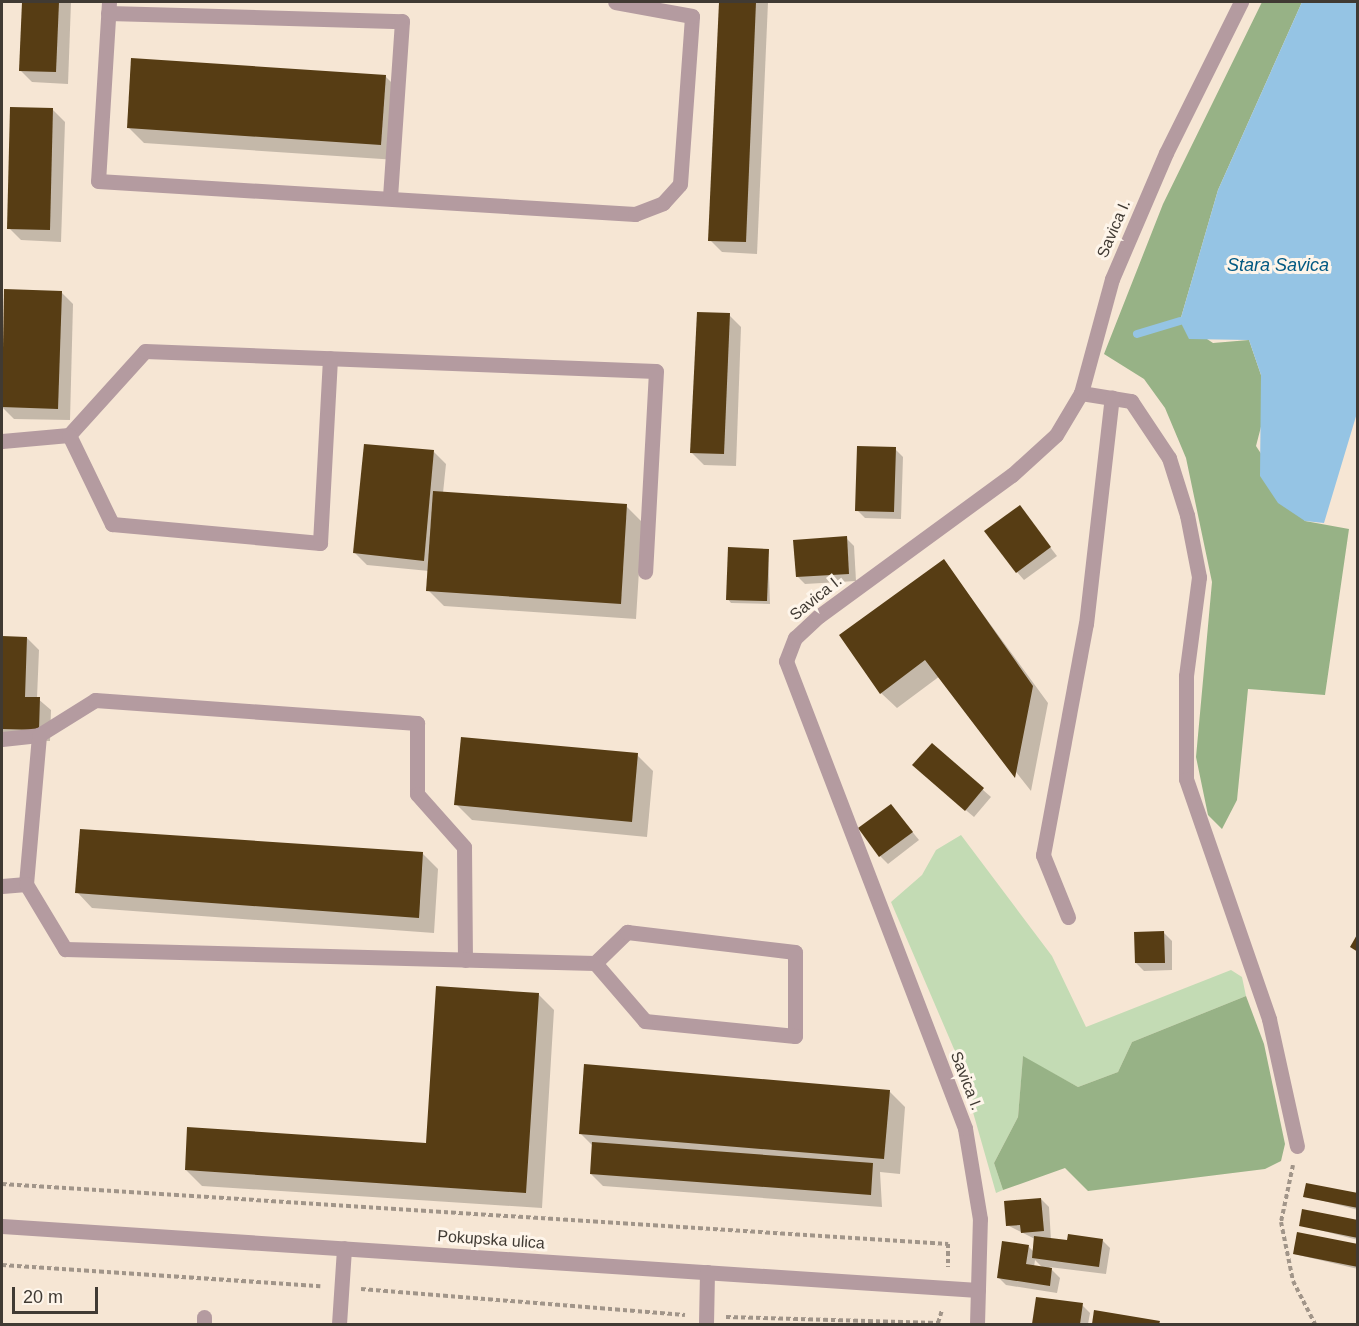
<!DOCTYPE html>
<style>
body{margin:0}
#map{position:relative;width:1359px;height:1326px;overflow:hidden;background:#f6e6d4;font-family:Helvetica,sans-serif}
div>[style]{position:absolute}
.green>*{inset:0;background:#c3dbb4}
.forest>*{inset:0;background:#97b286}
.water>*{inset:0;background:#95c4e4}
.shadow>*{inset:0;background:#0003}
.stream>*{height:8px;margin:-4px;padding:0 4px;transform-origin:4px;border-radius:4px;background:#95c4e4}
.building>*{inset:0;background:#573d14}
.path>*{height:4px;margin-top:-2px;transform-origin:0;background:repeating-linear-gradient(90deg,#a19589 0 4.5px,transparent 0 7.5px)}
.minor>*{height:15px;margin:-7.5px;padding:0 7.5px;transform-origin:7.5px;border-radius:7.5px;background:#b49ba0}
span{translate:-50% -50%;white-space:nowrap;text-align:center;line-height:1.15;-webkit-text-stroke:6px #fef5ea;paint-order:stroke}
.street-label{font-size:16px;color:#403a33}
.water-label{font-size:18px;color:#025982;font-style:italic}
.frame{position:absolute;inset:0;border:3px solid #403a33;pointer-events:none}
.scale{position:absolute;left:12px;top:1287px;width:86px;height:27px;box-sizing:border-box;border:3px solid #403a33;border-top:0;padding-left:8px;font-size:18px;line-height:21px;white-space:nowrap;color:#403a33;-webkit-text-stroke:4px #fef5ea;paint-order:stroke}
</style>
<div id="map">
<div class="green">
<i style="clip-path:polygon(961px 835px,1052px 956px,1086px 1027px,1231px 970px,1242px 977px,1246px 996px,1132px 1042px,1118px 1072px,1078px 1087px,1023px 1057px,1018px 1117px,994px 1163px,1003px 1190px,996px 1193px,957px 1056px,891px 902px,922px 875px,936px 850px)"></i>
</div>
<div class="forest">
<i style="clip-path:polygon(1262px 2px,1302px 2px,1218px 190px,1180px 321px,1213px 343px,1249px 340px,1261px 375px,1263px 419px,1256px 446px,1305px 521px,1349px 529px,1325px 695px,1248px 689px,1237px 800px,1222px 829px,1208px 815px,1196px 757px,1212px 582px,1186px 458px,1165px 408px,1144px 379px,1104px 354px,1163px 204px)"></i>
<i style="clip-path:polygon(1246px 996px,1264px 1044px,1285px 1144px,1281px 1161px,1265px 1169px,1088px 1191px,1065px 1168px,1003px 1190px,994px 1163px,1018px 1117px,1023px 1056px,1078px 1087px,1118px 1072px,1132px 1042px)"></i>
</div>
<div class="water">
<i style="clip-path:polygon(1302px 2px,1358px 2px,1357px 413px,1324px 523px,1305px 521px,1278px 503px,1260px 476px,1261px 375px,1249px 340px,1189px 339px,1180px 321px,1218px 190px)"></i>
</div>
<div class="shadow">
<i style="clip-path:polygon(23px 2px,71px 2px,68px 84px,32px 82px,20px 70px)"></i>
<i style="clip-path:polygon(720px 2px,768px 2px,757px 254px,722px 252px,710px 240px)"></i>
<i style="clip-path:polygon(385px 76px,401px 92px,397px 160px,144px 143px,128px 127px)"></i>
<i style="clip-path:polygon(53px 110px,65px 122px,61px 242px,21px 240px,9px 228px)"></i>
<i style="clip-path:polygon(5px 291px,61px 292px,73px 304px,70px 420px,14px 419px,2px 407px)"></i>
<i style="clip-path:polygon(729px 315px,741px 327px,736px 466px,704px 465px,692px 453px)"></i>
<i style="clip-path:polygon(895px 449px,903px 457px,901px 519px,865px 518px,857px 510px)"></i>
<i style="clip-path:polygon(434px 452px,446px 464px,443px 493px,626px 506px,642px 522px,636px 619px,444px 606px,428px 590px,429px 571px,367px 565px,355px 553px)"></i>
<i style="clip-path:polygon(1019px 507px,1057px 556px,1024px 580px,1017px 572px)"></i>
<i style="clip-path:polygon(2px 523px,3px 525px,2px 588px)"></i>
<i style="clip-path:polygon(846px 538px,854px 546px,856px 581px,805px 584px,797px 576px)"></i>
<i style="clip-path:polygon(768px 550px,770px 604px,731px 603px,728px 599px)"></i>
<i style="clip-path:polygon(944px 561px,1048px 703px,1031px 791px,940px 676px,897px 708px,881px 693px)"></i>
<i style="clip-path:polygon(2px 638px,27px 638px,39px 650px,37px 698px,51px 710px,50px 741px,10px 740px,2px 732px)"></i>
<i style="clip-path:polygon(932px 745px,991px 797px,974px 817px,922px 773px)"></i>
<i style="clip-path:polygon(637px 755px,653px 771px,647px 837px,472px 820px,456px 804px)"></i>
<i style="clip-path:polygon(891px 806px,919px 840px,888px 864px,880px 856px)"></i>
<i style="clip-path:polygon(422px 853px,438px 869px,434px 933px,92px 908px,77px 892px)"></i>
<i style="clip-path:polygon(1164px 933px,1172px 941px,1172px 970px,1144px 971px,1136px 963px)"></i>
<i style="clip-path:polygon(538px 994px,554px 1010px,542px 1208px,202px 1186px,186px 1170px,427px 1144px)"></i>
<i style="clip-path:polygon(889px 1091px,905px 1107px,900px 1174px,880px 1172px,882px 1207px,603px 1186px,591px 1174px,593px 1146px,580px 1133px)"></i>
<i style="clip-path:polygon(1358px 1195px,1358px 1210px,1305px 1196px)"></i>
<i style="clip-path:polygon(evenodd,1041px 1199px,1049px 1207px,1051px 1240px,1102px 1240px,1110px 1248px,1106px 1274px,1049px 1267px,1060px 1278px,1057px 1293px,1006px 1285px,998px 1277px,1028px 1246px,1034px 1252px,1035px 1239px,1007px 1225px,1041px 1199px,1035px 1260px,1044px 1269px,1034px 1267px,1035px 1260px)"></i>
<i style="clip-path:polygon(1358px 1221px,1358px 1240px,1300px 1225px)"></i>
<i style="clip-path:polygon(1358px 1246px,1358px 1269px,1294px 1254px)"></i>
<i style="clip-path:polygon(1037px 1298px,1082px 1305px,1090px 1313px,1088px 1324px,1034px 1324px)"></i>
<i style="clip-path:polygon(1095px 1312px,1159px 1322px,1162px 1324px,1094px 1324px)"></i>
</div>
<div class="stream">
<i style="left:1137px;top:334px;width:45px;rotate:-16.8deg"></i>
</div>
<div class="building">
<i style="clip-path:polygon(22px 2px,59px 2px,56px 72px,19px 71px)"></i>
<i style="clip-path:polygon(719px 2px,756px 2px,746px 242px,708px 241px)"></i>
<i style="clip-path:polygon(131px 58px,386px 75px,381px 145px,127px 128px)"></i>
<i style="clip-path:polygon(10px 107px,53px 108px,50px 230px,7px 229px)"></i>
<i style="clip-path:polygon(4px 289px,62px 291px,58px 409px,2px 407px)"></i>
<i style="clip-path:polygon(697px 312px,730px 313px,724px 454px,690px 453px)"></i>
<i style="clip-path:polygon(364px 444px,434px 450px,424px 561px,353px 553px)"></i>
<i style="clip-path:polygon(857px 446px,896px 447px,894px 512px,855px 511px)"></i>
<i style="clip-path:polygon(433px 491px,627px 504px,621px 604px,426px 591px)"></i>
<i style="clip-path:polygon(1020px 505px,1051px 547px,1016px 573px,984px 531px)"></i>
<i style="clip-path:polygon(847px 536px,849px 574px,796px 577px,793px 540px)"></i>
<i style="clip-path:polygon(728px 547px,769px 549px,767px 601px,726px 600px)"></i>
<i style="clip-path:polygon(944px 559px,1033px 686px,1015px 778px,925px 660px,880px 694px,839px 635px)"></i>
<i style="clip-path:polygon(2px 636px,27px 637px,25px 697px,40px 697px,39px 730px,2px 729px)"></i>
<i style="clip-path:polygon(461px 737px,638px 753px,632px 822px,454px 805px)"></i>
<i style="clip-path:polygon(932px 743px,984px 788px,965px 811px,912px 765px)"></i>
<i style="clip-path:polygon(891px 804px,913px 832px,879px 857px,858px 828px)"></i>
<i style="clip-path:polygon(80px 829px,423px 852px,419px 918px,75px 893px)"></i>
<i style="clip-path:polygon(1164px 931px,1165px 963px,1135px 963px,1134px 932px)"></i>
<i style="clip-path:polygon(1358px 933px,1358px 952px,1350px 947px)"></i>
<i style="clip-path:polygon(436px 986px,539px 993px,526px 1193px,185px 1170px,187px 1127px,426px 1143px)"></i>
<i style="clip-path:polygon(584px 1064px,890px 1090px,884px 1159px,579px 1134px)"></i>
<i style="clip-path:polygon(592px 1142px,873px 1163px,871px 1195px,590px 1174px)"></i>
<i style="clip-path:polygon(1306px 1183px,1358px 1193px,1358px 1208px,1303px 1197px)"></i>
<i style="clip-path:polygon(1041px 1198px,1044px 1231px,1021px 1233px,1020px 1225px,1006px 1226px,1004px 1201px)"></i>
<i style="clip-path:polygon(1302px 1209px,1358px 1220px,1358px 1238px,1299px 1226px)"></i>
<i style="clip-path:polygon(1297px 1232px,1358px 1244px,1358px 1267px,1293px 1254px)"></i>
<i style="clip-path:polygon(1068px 1234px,1103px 1239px,1099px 1267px,1032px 1258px,1034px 1236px,1067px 1240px)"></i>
<i style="clip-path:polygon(1002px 1241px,1029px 1245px,1026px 1264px,1052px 1268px,1050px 1286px,997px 1278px)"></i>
<i style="clip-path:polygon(1036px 1297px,1083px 1303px,1080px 1324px,1032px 1324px)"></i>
<i style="clip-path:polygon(1094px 1310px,1160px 1321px,1159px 1324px,1092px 1324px)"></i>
</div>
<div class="path">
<i style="left:1293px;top:1165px;width:58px;rotate:101.9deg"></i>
<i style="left:1281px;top:1222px;width:60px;rotate:78.5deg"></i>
<i style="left:1293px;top:1281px;width:48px;rotate:62.9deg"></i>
<i style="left:2px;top:1184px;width:948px;rotate:3.63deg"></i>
<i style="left:948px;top:1244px;width:23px;rotate:90deg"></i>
<i style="left:2px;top:1265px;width:319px;rotate:3.8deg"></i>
<i style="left:361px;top:1289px;width:325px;rotate:4.6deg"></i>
<i style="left:726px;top:1317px;width:212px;rotate:1.6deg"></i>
<i style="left:938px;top:1323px;width:14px;rotate:-73deg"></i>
</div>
<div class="minor">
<i style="left:109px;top:2px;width:179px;rotate:93.5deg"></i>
<i style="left:98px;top:181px;width:538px;rotate:3.52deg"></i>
<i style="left:635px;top:214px;width:30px;rotate:-21deg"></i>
<i style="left:663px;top:203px;width:25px;rotate:-48deg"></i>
<i style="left:680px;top:184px;width:168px;rotate:-85.9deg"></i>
<i style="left:692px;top:16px;width:78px;rotate:-169.7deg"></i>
<i style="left:108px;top:13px;width:294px;rotate:1.6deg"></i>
<i style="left:402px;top:21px;width:176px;rotate:93.9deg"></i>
<i style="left:1081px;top:393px;width:51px;rotate:9.1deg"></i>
<i style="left:1131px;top:401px;width:69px;rotate:56.3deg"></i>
<i style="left:1169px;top:458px;width:60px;rotate:72.5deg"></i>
<i style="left:1187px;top:515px;width:63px;rotate:79deg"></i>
<i style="left:1199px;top:577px;width:100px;rotate:97.5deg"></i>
<i style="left:1186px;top:676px;width:103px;rotate:90deg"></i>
<i style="left:1186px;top:779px;width:254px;rotate:70.9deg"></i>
<i style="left:1269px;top:1019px;width:130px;rotate:77.6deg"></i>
<i style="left:69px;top:435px;width:113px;rotate:-47.9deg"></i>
<i style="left:145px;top:351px;width:511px;rotate:2.24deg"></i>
<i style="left:656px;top:371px;width:201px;rotate:93.1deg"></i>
<i style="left:2px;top:441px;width:67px;rotate:-5.1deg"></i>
<i style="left:69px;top:435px;width:99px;rotate:64.2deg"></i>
<i style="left:112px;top:524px;width:209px;rotate:5.2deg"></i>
<i style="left:320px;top:543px;width:185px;rotate:-86.9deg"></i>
<i style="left:2px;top:739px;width:37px;rotate:-6deg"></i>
<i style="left:26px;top:884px;width:150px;rotate:-85deg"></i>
<i style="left:39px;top:735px;width:66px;rotate:-32deg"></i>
<i style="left:95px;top:700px;width:323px;rotate:4.1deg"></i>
<i style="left:417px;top:723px;width:71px;rotate:90deg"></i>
<i style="left:417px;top:794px;width:71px;rotate:48.4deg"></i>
<i style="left:464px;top:847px;width:113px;rotate:89.5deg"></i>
<i style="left:2px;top:886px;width:24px;rotate:-5deg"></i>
<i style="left:26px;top:884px;width:76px;rotate:59deg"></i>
<i style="left:65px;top:949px;width:530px;rotate:1.51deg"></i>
<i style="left:595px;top:963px;width:45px;rotate:-44.1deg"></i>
<i style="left:627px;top:932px;width:169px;rotate:6.8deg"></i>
<i style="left:795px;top:952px;width:84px;rotate:90deg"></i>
<i style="left:795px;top:1036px;width:151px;rotate:-174.3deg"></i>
<i style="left:645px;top:1021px;width:77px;rotate:-130.8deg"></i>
<i style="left:1068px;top:917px;width:67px;rotate:-112deg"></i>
<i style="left:1043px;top:855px;width:235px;rotate:-79.5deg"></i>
<i style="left:1086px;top:624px;width:228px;rotate:-83.5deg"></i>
<i style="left:2px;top:1226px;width:978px;rotate:3.75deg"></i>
<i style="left:204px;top:1324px;width:7px;rotate:-90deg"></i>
<i style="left:339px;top:1324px;width:76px;rotate:-86.2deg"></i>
<i style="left:706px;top:1324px;width:52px;rotate:-88.9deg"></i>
<i style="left:977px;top:1324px;width:105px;rotate:-88.4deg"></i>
<i style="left:980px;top:1219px;width:92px;rotate:-99.4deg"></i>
<i style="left:965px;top:1128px;width:500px;rotate:-110.97deg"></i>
<i style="left:786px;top:661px;width:25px;rotate:-69deg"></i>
<i style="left:795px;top:638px;width:33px;rotate:-43deg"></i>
<i style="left:819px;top:616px;width:239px;rotate:-36.2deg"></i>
<i style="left:1012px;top:475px;width:59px;rotate:-42.3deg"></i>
<i style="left:1056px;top:435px;width:49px;rotate:-59.2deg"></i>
<i style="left:1081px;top:393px;width:118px;rotate:-74.8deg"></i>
<i style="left:1112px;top:279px;width:137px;rotate:-66.8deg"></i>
<i style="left:1166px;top:153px;width:169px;rotate:-63.6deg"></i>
</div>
<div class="street-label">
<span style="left:1114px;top:229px;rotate:-67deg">Savica I.</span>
<span style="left:816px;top:598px;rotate:-39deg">Savica I.</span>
<span style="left:966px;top:1081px;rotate:69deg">Savica I.</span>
<span style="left:491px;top:1240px;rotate:4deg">Pokupska ulica</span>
</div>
<div class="water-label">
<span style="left:1278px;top:265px">Stara Savica</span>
</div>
<div class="frame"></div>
<div class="scale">20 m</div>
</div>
